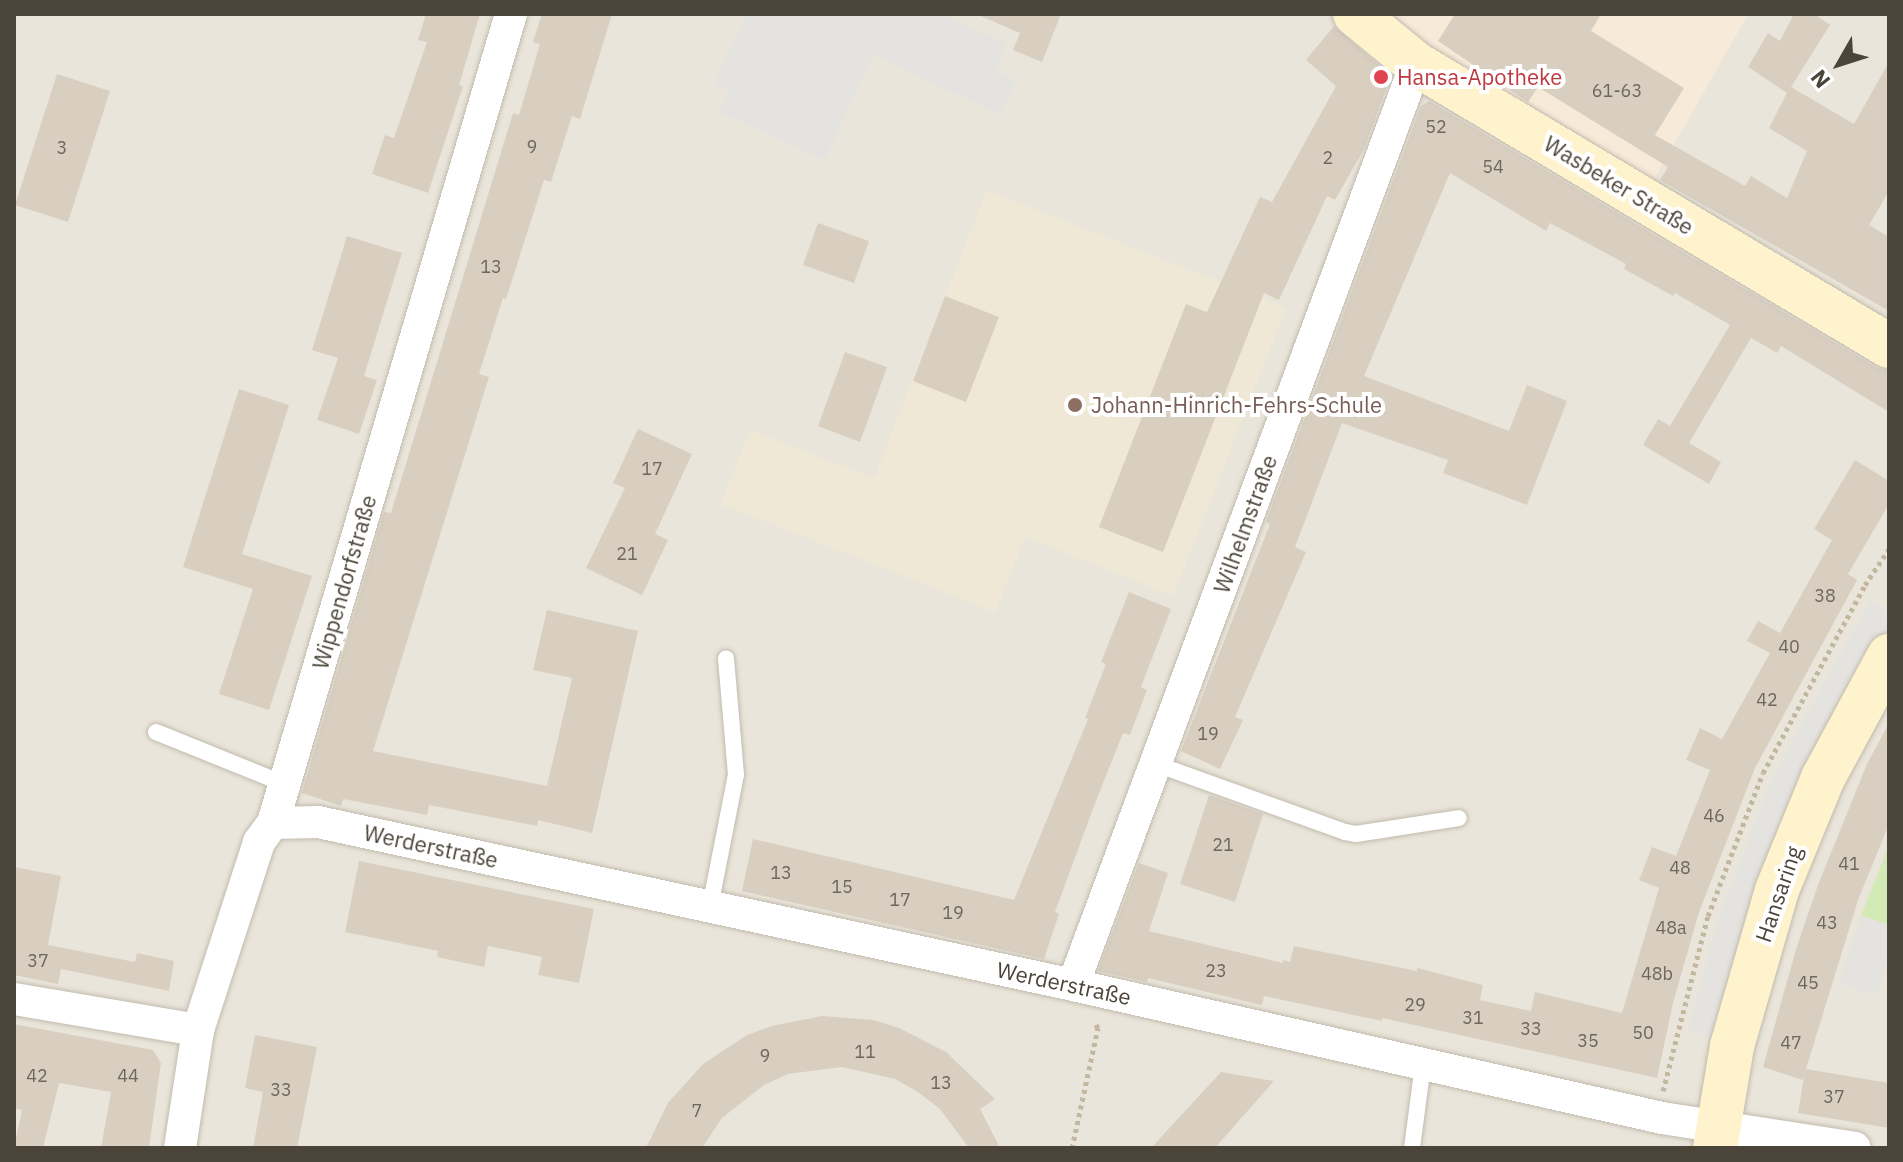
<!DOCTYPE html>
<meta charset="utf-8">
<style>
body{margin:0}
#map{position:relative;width:1903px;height:1162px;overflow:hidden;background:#f6f3ec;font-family:"IBM Plex Sans",sans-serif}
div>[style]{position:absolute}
.residential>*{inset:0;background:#eae5da}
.commercial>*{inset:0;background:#f7ead8}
.education>*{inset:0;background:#efe8d6}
.green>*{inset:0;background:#d2eab5}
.parking>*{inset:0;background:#e5e3e0}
.building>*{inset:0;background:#d8cfc1}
.path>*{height:5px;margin-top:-2.5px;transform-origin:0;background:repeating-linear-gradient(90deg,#c4b79f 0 4px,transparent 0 8px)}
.roads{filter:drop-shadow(0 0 2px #c2bbae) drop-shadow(0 0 2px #c2bbae)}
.lane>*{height:16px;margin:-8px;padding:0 8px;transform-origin:8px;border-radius:8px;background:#fff}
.street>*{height:32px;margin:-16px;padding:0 16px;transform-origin:16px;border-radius:16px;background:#fff}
.secondary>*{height:44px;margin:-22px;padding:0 22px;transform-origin:22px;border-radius:22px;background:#fff3cd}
.dots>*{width:22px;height:22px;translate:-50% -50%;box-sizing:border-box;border:4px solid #fff;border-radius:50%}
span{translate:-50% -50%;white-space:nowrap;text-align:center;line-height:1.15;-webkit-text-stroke:8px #fff;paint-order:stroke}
.number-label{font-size:18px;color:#6e675b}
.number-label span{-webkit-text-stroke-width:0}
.health-label{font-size:22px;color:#be3a42}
.left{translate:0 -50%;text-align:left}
.street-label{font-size:22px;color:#4b4439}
.education-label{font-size:22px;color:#785e54}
.frame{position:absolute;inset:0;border:16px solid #4b4439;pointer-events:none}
.north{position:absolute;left:1799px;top:24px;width:80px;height:80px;-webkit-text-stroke:6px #fff;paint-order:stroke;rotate:231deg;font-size:22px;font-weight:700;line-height:32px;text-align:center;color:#4b4439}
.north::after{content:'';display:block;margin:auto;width:28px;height:36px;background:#4b4439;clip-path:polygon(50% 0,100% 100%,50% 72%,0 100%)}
</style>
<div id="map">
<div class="residential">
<i style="clip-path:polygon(14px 14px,1387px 14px,1653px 179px,1748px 14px,1889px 14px,1889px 1148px,14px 1148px)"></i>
</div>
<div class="commercial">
<i style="clip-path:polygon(1387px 14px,1748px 14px,1654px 180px,1422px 50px)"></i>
</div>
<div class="education">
<i style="clip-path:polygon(987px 190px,1286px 308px,1173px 596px,1025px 537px,995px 612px,721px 504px,750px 430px,874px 478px)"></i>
</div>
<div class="green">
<i style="clip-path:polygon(1889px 845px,1889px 925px,1861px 916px)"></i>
</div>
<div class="parking">
<i style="clip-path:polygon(746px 14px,949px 14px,948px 18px,1007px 43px,996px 71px,1016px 80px,1001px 115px,873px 55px,825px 160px,719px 112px,728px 91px,714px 84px)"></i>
<i style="clip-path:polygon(1870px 601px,1889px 612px,1889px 631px,1852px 694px,1720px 1038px,1688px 1031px,1718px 919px,1772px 778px)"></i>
<i style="clip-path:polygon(1861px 916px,1889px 925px,1889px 957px,1876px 996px,1839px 984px)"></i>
</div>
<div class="building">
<i style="clip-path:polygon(426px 14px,480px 14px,459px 85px,463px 86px,428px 193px,372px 174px,385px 135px,394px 138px,427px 42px,418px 40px)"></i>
<i style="clip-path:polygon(542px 14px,612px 14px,580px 119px,572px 116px,551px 182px,544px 180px,506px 299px,503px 298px,479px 374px,489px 377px,373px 751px,547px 786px,572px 678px,533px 670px,547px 610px,638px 631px,592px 833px,538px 820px,537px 826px,429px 805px,427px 815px,343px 799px,341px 806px,302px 793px,384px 512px,391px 513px,513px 113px,519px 115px,540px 44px,533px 42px)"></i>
<i style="clip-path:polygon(976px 14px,1061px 14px,1042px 62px,1013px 50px,1020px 33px)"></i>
<i style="clip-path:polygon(1455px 14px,1601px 14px,1591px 31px,1684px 88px,1655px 135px,1745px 186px,1751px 176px,1787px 198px,1807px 151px,1769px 128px,1787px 93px,1748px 67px,1768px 33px,1780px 41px,1794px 14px,1814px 14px,1830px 25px,1791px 87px,1854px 124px,1889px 62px,1889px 191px,1869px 225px,1889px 237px,1889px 311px,1660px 180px,1668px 167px,1538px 87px,1528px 102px,1438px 41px)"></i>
<i style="clip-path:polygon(1334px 26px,1391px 76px,1364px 149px,1335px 200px,1327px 196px,1279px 300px,1264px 293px,1163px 552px,1099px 527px,1186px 304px,1207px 312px,1260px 197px,1272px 202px,1336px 86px,1306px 60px)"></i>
<i style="clip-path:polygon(57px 74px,110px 91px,68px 222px,15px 205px)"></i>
<i style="clip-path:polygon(1429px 101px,1876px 367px,1889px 371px,1889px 412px,1781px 346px,1777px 353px,1751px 338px,1689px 443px,1721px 462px,1709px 484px,1643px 445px,1658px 419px,1670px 426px,1730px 325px,1675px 293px,1673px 296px,1624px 269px,1626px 264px,1550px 223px,1546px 231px,1450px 173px,1364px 376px,1509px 431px,1527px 385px,1567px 401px,1527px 505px,1443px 473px,1448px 460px,1342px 423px,1295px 547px,1306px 552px,1235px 717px,1243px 720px,1220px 769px,1181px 751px,1270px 524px,1266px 522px,1421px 106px)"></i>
<i style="clip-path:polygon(818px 223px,869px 241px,854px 283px,803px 265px)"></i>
<i style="clip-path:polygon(347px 236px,402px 253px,364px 376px,377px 380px,359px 434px,317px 420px,338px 358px,312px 350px)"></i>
<i style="clip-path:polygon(945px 296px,999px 317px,966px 402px,913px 381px)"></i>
<i style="clip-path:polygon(845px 352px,887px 367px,860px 442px,818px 426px)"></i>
<i style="clip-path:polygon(239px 389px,289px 405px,242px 554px,312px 576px,269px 710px,219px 694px,253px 589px,183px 567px)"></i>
<i style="clip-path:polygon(638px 429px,692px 454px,655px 534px,668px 540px,642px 595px,586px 568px,625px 488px,613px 483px)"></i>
<i style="clip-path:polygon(1855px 460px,1889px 481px,1889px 504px,1848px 574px,1857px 580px,1755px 768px,1699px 912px,1673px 1003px,1657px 1078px,1382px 1018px,1382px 1021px,1264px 996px,1262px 1005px,1148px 978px,1147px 982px,1098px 971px,1139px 863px,1168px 873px,1149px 931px,1283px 963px,1283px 960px,1290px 962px,1294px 946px,1417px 971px,1417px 968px,1483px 985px,1480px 1000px,1531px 1011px,1535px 992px,1622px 1013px,1659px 888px,1639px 880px,1652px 847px,1676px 856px,1710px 770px,1686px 760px,1700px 728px,1722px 739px,1770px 653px,1747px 641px,1758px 621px,1780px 633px,1832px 540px,1814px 529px)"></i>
<i style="clip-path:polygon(1129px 592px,1171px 609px,1141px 687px,1147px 690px,1130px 735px,1123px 733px,1094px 806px,1055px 912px,1059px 914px,1044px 959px,742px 891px,753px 839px,1014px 900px,1088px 719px,1085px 718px,1106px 664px,1101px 662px)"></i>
<i style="clip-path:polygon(1889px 723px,1889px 824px,1858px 900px,1806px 1069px,1889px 1083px,1889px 1128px,1798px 1113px,1805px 1071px,1803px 1080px,1763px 1067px,1797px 946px,1818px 885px,1867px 764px)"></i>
<i style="clip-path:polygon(1209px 795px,1263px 814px,1235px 902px,1180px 884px)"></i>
<i style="clip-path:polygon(359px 861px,594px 909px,579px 983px,538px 975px,542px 957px,488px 946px,484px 967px,437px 957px,438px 951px,345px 932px)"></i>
<i style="clip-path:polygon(14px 867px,61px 876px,48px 945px,135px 962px,137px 953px,174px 961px,169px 991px,61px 969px,58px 984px,14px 975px)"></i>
<i style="clip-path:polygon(822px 1016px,874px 1020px,899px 1028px,946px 1052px,995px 1099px,980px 1109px,1000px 1148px,969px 1148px,940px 1109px,918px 1092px,895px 1079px,842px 1067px,788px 1074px,764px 1085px,722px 1118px,702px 1148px,646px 1148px,668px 1103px,703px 1064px,747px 1035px,771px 1026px)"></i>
<i style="clip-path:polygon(14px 1024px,153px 1050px,161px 1063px,149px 1148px,101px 1148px,111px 1092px,59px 1083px,43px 1148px,14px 1148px,22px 1110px,14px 1108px)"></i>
<i style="clip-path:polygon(255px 1035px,317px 1047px,297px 1148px,253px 1148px,263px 1092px,245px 1088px)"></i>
<i style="clip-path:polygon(1221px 1072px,1274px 1081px,1215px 1148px,1151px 1148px)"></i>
</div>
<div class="path">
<i style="left:1663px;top:1091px;width:181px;rotate:-75.6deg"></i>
<i style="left:1708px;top:916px;width:153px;rotate:-69deg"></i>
<i style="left:1763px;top:773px;width:214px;rotate:-61.5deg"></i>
<i style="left:1865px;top:585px;width:43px;rotate:-56.3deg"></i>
<i style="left:1072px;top:1148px;width:123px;rotate:-77.8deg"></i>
<i style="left:1098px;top:1028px;width:8px;rotate:-120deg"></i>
</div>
<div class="roads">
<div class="lane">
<i style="left:156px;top:732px;width:139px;rotate:22deg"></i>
<i style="left:1156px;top:764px;width:201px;rotate:19.8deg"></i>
<i style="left:1345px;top:832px;width:11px;rotate:10deg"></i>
<i style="left:1356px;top:834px;width:104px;rotate:-8.8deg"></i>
<i style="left:710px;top:907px;width:135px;rotate:-78.9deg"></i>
<i style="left:736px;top:775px;width:117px;rotate:-94.9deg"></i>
<i style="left:1412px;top:1148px;width:85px;rotate:-82.5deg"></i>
</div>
<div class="street">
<i style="left:273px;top:823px;width:45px;rotate:-1.3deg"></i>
<i style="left:318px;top:822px;width:772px;rotate:12.18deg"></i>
<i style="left:1073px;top:985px;width:604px;rotate:12.72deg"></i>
<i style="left:1662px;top:1118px;width:195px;rotate:8.8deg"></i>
<i style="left:1073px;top:985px;width:983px;rotate:-69.57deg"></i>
<i style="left:14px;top:999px;width:187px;rotate:9.6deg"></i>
<i style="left:180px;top:1148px;width:119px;rotate:-81.3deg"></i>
<i style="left:198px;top:1030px;width:198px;rotate:-72deg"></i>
<i style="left:259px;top:842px;width:24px;rotate:-54deg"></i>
<i style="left:273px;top:823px;width:843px;rotate:-73.61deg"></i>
</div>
<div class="secondary">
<i style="left:1355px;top:14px;width:79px;rotate:39.3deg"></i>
<i style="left:1416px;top:64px;width:551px;rotate:30.8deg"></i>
<i style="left:1715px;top:1148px;width:103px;rotate:-80.5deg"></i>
<i style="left:1732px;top:1046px;width:162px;rotate:-73.9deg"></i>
<i style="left:1777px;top:890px;width:121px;rotate:-67.7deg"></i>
<i style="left:1823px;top:778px;width:139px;rotate:-61.6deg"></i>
</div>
</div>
<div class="dots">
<i style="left:1381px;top:77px;background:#e0444e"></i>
<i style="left:1075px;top:405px;background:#8d6e63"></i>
</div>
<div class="number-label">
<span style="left:1617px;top:91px">61-63</span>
<span style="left:1436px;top:127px">52</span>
<span style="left:532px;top:147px">9</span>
<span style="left:62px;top:148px">3</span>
<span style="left:1328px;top:158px">2</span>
<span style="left:1493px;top:167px">54</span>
<span style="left:491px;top:267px">13</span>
<span style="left:652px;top:469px">17</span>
<span style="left:627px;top:554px">21</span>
<span style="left:1825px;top:596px">38</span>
<span style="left:1789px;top:647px">40</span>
<span style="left:1767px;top:700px">42</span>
<span style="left:1208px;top:734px">19</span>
<span style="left:1714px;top:816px">46</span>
<span style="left:1223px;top:845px">21</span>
<span style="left:1849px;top:864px">41</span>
<span style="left:1680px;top:868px">48</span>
<span style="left:781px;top:873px">13</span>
<span style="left:842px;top:887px">15</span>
<span style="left:900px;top:900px">17</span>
<span style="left:953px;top:913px">19</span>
<span style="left:1827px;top:923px">43</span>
<span style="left:1671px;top:928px">48a</span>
<span style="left:38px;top:961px">37</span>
<span style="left:1216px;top:971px">23</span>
<span style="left:1657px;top:974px">48b</span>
<span style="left:1808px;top:983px">45</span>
<span style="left:1415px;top:1005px">29</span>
<span style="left:1473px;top:1018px">31</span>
<span style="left:1531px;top:1029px">33</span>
<span style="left:1643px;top:1033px">50</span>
<span style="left:1588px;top:1041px">35</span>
<span style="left:1791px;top:1043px">47</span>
<span style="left:865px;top:1052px">11</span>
<span style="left:765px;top:1056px">9</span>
<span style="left:37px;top:1076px">42</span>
<span style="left:128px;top:1076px">44</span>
<span style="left:941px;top:1083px">13</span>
<span style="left:281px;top:1090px">33</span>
<span style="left:1834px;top:1097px">37</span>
<span style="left:697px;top:1111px">7</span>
</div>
<div class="health-label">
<span class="left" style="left:1397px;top:77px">Hansa-Apotheke</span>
</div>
<div class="street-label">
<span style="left:1619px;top:185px;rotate:31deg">Wasbeker Straße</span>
<span style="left:1245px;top:524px;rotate:-70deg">Wilhelmstraße</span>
<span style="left:344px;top:582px;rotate:-74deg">Wippendorfstraße</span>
<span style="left:431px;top:846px;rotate:12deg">Werderstraße</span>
<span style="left:1778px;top:894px;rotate:-71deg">Hansaring</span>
<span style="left:1064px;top:983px;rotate:12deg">Werderstraße</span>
</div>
<div class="education-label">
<span class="left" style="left:1091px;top:405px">Johann-Hinrich-Fehrs-Schule</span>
</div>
<div class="frame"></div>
<div class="north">N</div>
</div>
